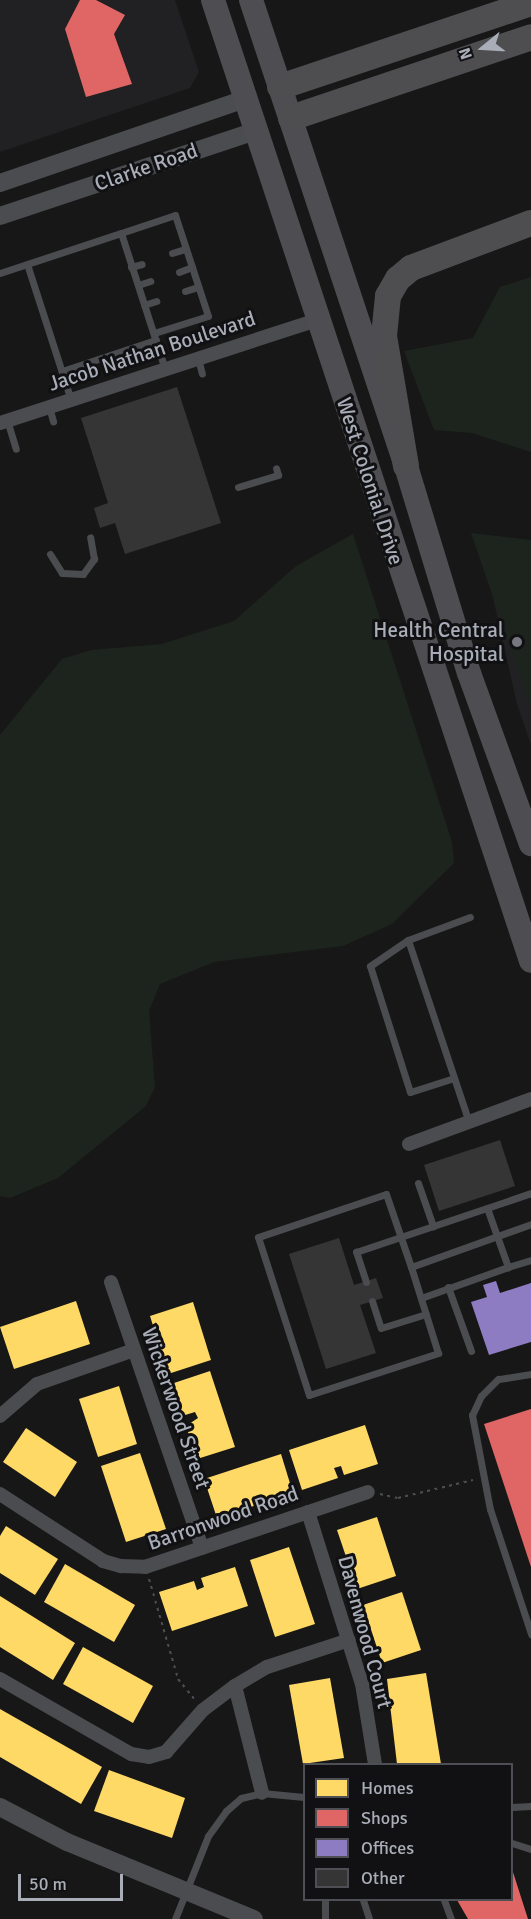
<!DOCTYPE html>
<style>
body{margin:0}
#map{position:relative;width:531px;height:1919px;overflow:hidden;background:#171717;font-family:Signika,sans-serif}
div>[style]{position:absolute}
.built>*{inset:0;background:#212123}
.green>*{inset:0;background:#1d241e}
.homes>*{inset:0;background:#ffd966}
.shops>*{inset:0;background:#e06666}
.offices>*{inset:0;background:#8e7cc3}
.building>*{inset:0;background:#353536}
.path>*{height:2px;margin-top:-1px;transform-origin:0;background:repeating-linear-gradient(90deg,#4d4e52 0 3px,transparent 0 7.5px)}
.service>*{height:7px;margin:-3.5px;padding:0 3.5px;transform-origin:3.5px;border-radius:3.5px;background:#4b4c50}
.minor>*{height:14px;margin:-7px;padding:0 7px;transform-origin:7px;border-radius:7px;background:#4b4c50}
.tertiary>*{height:18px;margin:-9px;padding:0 9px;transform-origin:9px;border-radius:9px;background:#4b4c50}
.trunk>*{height:24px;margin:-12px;padding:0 12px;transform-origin:12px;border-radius:12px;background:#4e4e52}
.motorway>*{height:26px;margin:-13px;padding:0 13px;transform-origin:13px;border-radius:13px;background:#4e4e51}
.dots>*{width:16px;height:16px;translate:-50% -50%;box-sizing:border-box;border:3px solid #111113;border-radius:50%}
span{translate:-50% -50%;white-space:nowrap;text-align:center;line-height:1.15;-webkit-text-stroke:6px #111113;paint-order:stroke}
.street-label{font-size:21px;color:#a8adb8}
.poi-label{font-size:21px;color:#a8adb8}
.right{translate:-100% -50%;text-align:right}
.legend{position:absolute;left:303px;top:1763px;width:210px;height:138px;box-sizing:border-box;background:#111113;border:2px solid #4d4f55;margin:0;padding:8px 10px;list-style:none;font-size:18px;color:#a8adb8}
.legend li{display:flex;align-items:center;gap:12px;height:30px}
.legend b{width:30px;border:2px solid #4d4f55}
.north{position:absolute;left:453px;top:18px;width:60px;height:60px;-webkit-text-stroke:4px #111113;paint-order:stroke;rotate:252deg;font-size:16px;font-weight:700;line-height:24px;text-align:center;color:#a8adb8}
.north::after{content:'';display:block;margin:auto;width:21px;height:27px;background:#a8adb8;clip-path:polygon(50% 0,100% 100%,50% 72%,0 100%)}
.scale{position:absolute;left:18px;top:1874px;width:105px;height:27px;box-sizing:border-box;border:3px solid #a8adb8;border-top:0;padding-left:8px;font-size:18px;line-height:21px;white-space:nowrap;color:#a8adb8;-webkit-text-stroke:4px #111113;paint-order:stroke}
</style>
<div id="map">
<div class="built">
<i style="clip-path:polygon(0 0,175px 0,199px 72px,190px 88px,0 152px)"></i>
<i style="clip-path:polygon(531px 566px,531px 745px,517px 704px,489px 580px)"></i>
</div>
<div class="green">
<i style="clip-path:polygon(531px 277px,531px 452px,472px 433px,434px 430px,404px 351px,473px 338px,500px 287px)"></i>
<i style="clip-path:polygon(471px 533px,531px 540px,531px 708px)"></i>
<i style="clip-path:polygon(353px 534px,452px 842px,454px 863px,392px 924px,343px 946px,214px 962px,160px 984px,149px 1011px,155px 1087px,146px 1106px,58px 1178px,10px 1198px,0 1196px,0 735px,62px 659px,91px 650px,162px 644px,234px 621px,296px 566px)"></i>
</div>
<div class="homes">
<i style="clip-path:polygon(76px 1301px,90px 1344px,14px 1369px,0 1327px)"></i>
<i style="clip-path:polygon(193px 1302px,211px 1360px,168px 1374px,150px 1316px)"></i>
<i style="clip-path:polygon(210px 1371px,235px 1447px,197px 1459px,186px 1426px,198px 1418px,195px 1412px,182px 1416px,171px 1384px)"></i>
<i style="clip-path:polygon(119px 1386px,137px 1444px,98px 1457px,79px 1399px)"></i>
<i style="clip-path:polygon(365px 1425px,378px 1464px,344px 1475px,341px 1466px,334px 1468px,338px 1478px,302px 1490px,289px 1450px)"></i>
<i style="clip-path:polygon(26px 1428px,77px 1462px,55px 1497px,3px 1462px)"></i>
<i style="clip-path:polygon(140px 1453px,166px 1529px,126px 1542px,101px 1466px)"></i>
<i style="clip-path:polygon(281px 1454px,293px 1493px,217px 1518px,204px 1479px)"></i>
<i style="clip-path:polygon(377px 1517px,396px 1576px,357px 1589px,337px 1530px)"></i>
<i style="clip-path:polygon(6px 1526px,58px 1559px,35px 1595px,0 1573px,0 1536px)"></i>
<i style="clip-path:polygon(289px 1547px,315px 1624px,275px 1637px,250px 1560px)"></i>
<i style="clip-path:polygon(65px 1564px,135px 1605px,114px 1642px,44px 1602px)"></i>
<i style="clip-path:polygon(235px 1567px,248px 1606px,172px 1631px,159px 1592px,194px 1581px,197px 1590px,204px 1587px,201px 1578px)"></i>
<i style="clip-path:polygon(402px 1592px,421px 1650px,382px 1663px,363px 1605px)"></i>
<i style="clip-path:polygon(0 1596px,75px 1643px,53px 1680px,0 1647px)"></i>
<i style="clip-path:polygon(83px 1647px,153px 1686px,133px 1723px,63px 1684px)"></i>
<i style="clip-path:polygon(426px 1673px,441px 1764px,397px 1764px,387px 1679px)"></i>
<i style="clip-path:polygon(330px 1678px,344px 1758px,303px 1764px,289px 1685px)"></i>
<i style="clip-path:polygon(0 1709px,102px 1767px,81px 1804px,0 1757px)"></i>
<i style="clip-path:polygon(109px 1770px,185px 1798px,172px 1838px,94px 1811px)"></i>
</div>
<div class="shops">
<i style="clip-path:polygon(80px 0,96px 0,125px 15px,114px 34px,132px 84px,86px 97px,65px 29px)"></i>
<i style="clip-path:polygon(531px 1409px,531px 1567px,484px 1424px)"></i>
<i style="clip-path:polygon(512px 1869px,528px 1919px,468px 1919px,457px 1900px,512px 1900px)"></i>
</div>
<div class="offices">
<i style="clip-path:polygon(496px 1281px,500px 1293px,531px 1283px,531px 1342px,489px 1355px,471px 1302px,487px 1297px,483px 1285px)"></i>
</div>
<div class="building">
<i style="clip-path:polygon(177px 387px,221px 523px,125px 554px,115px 523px,100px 528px,94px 508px,108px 503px,81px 418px)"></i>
<i style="clip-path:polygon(500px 1140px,515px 1186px,439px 1211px,424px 1165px)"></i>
<i style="clip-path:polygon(339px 1238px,354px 1285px,376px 1278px,383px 1298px,360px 1305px,376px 1353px,326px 1369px,289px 1254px)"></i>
</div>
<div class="path">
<i style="left:380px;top:1494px;width:18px;rotate:13deg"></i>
<i style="left:398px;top:1498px;width:77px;rotate:-13.5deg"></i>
<i style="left:149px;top:1579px;width:104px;rotate:73.8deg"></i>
<i style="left:178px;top:1679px;width:26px;rotate:51deg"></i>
</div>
<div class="service">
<i style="left:121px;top:233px;width:57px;rotate:-18.4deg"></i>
<i style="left:175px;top:215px;width:106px;rotate:71.9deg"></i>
<i style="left:208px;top:316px;width:57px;rotate:162.5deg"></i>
<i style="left:172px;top:253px;width:14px;rotate:-17deg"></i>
<i style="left:27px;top:264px;width:143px;rotate:72.1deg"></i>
<i style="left:131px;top:267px;width:11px;rotate:-15deg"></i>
<i style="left:179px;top:272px;width:14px;rotate:-21deg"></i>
<i style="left:0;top:273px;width:127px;rotate:-18.3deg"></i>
<i style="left:121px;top:233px;width:143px;rotate:72.1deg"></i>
<i style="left:138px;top:285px;width:13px;rotate:-18deg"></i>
<i style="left:185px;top:291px;width:14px;rotate:-17deg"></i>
<i style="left:144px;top:305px;width:13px;rotate:-18deg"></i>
<i style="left:198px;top:358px;width:16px;rotate:76deg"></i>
<i style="left:62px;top:371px;width:99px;rotate:-18.3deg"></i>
<i style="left:49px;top:407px;width:15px;rotate:74deg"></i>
<i style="left:7px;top:420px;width:30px;rotate:73deg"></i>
<i style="left:238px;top:487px;width:42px;rotate:-16.7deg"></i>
<i style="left:278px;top:475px;width:7px;rotate:-106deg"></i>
<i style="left:50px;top:554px;width:22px;rotate:58deg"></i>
<i style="left:62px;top:573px;width:21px;rotate:3deg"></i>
<i style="left:83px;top:574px;width:19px;rotate:-54deg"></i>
<i style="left:94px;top:559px;width:22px;rotate:-100deg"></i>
<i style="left:408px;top:940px;width:192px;rotate:71.5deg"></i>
<i style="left:454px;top:1078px;width:46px;rotate:162.3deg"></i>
<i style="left:410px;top:1092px;width:132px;rotate:-107.6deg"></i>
<i style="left:370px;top:966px;width:46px;rotate:-34.4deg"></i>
<i style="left:408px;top:940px;width:66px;rotate:-20.4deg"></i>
<i style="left:418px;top:1183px;width:46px;rotate:70.8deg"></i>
<i style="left:487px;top:1208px;width:46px;rotate:-18.8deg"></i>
<i style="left:411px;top:1267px;width:77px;rotate:-108.9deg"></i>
<i style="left:386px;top:1194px;width:135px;rotate:161.4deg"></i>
<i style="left:258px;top:1237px;width:166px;rotate:72.1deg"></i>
<i style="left:309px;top:1395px;width:136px;rotate:-18deg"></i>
<i style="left:438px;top:1353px;width:90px;rotate:-107.4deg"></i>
<i style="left:411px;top:1267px;width:127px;rotate:-19.7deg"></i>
<i style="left:366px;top:1282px;width:32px;rotate:-108deg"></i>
<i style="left:356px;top:1252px;width:138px;rotate:-18.6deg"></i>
<i style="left:487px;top:1208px;width:63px;rotate:70.4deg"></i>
<i style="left:508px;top:1267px;width:24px;rotate:-17deg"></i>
<i style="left:448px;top:1287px;width:68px;rotate:70.2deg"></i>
<i style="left:421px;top:1298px;width:92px;rotate:-19.6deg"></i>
<i style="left:372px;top:1301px;width:28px;rotate:72deg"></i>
<i style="left:381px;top:1328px;width:47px;rotate:-17.3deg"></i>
<i style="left:531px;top:1374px;width:33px;rotate:171deg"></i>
<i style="left:498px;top:1379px;width:24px;rotate:135deg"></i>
<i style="left:481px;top:1396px;width:21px;rotate:115deg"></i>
<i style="left:472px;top:1415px;width:96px;rotate:79.2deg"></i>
<i style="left:490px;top:1509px;width:132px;rotate:71.8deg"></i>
<i style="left:512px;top:1807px;width:19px;rotate:-3deg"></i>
<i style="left:512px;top:1843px;width:20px;rotate:18deg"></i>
<i style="left:325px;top:1900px;width:19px;rotate:90deg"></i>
<i style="left:363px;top:1900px;width:20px;rotate:72deg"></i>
<i style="left:444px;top:1900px;width:20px;rotate:70deg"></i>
<i style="left:175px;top:1919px;width:89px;rotate:-68.3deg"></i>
<i style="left:208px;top:1836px;width:31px;rotate:-54deg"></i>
<i style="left:226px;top:1811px;width:20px;rotate:-41deg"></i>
<i style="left:241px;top:1798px;width:22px;rotate:-13deg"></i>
<i style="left:262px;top:1793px;width:42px;rotate:5.4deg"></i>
</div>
<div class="minor">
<i style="left:0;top:423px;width:333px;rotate:-18deg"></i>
<i style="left:409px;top:1144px;width:130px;rotate:-20.2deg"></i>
<i style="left:111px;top:1282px;width:281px;rotate:71.1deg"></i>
<i style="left:0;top:1416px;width:49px;rotate:-40.9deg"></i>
<i style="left:37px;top:1384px;width:103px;rotate:-19.3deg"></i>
<i style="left:0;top:1494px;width:123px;rotate:33deg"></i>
<i style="left:103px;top:1561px;width:19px;rotate:16deg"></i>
<i style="left:121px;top:1566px;width:24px;rotate:2deg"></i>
<i style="left:145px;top:1567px;width:235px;rotate:-18.6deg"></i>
<i style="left:308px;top:1512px;width:180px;rotate:72.6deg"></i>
<i style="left:362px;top:1684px;width:81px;rotate:80.8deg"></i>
<i style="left:0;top:1679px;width:151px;rotate:29.8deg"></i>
<i style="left:131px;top:1754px;width:18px;rotate:9deg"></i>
<i style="left:149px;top:1757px;width:18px;rotate:-16deg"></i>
<i style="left:166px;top:1752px;width:56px;rotate:-48.6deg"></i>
<i style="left:203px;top:1710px;width:40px;rotate:-37deg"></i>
<i style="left:235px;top:1686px;width:37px;rotate:-31deg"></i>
<i style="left:267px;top:1667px;width:86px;rotate:-18.2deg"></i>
<i style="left:235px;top:1686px;width:110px;rotate:75.8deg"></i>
</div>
<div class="tertiary">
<i style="left:0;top:183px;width:259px;rotate:-18.9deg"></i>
<i style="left:0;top:216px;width:270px;rotate:-18.4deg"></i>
<i style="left:0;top:1807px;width:76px;rotate:27.6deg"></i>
<i style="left:67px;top:1842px;width:202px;rotate:22.4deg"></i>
</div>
<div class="trunk">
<i style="left:213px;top:0;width:1012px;rotate:71.69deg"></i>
<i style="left:251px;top:0;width:491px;rotate:71.6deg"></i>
<i style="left:406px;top:466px;width:216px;rotate:73.1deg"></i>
<i style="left:469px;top:673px;width:182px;rotate:70.1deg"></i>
</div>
<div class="motorway">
<i style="left:280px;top:87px;width:265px;rotate:-18.5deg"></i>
<i style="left:291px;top:118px;width:253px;rotate:-18.6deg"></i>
<i style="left:406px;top:466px;width:132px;rotate:-99.6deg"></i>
<i style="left:384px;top:336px;width:40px;rotate:-84.3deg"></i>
<i style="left:388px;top:296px;width:20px;rotate:-60deg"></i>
<i style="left:398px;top:279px;width:17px;rotate:-40deg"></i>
<i style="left:411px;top:268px;width:128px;rotate:-20.6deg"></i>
</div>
<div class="dots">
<i style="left:517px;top:642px;background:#757880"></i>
</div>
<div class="street-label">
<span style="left:146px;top:167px;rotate:-19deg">Clarke Road</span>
<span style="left:152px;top:351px;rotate:-18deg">Jacob Nathan Boulevard</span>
<span style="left:370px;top:481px;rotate:72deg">West Colonial Drive</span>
<span style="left:176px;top:1408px;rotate:71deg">Wickerwood Street</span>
<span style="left:223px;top:1518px;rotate:-19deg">Barronwood Road</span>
<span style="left:365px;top:1632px;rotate:75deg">Davenwood Court</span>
</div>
<div class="poi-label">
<span class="right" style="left:504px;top:642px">Health Central<br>Hospital</span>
</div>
<ul class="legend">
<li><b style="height:16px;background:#ffd966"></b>Homes</li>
<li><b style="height:16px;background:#e06666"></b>Shops</li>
<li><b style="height:16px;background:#8e7cc3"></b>Offices</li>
<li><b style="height:16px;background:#353536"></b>Other</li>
</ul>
<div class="north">N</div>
<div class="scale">50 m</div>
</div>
